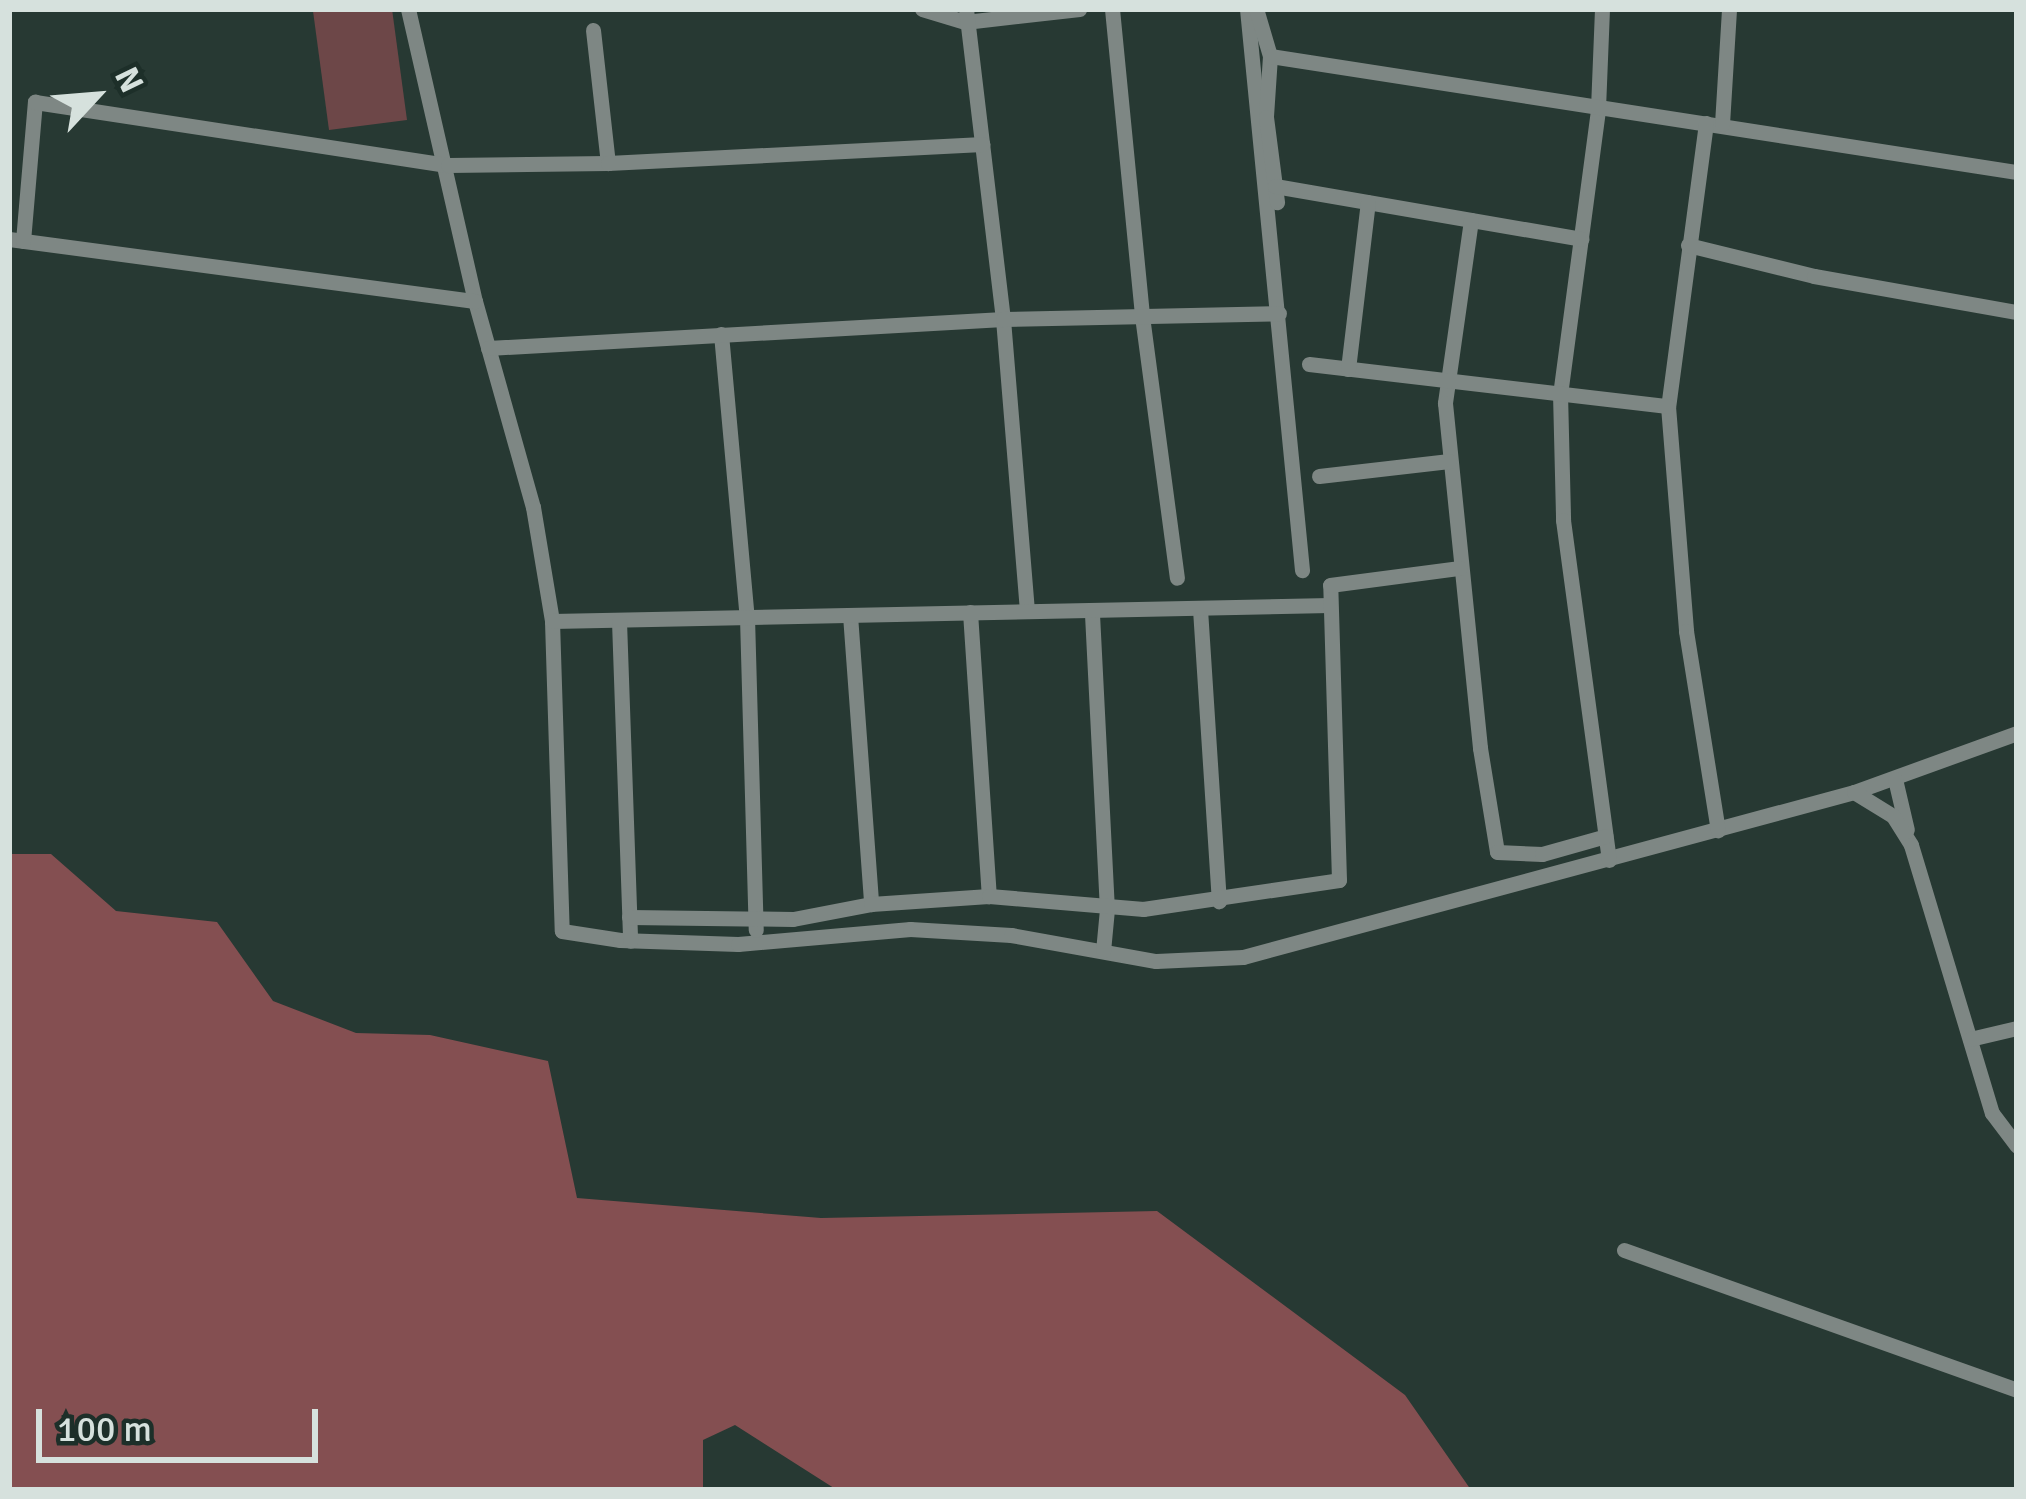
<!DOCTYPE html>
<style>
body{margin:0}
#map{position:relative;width:2026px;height:1499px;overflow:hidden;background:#273933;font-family:Signika,sans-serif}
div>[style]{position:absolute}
.green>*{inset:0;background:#6d4748}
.forest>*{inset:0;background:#844f51}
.street>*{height:15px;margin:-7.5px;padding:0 7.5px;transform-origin:7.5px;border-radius:7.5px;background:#7e8784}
span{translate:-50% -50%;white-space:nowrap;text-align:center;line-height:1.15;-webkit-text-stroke:12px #1d2f29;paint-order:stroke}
.frame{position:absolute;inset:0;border:12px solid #d6e1dd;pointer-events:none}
.north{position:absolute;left:36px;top:36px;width:120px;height:120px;-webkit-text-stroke:9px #1d2f29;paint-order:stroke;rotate:64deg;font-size:33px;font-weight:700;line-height:48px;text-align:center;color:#d6e1dd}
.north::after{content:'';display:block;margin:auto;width:42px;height:54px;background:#d6e1dd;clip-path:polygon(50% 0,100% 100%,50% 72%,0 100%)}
.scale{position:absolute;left:36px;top:1409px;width:282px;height:54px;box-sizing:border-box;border:6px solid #d6e1dd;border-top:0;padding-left:15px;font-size:36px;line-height:42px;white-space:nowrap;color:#d6e1dd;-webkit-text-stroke:9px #1d2f29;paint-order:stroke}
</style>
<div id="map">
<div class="green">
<i style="clip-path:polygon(392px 9px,407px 120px,329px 130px,313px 11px)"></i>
</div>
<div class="forest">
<i style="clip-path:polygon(9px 854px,51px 854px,116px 911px,217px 922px,273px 1001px,356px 1033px,430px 1035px,548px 1061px,577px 1198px,821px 1218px,1157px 1211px,1405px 1395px,1471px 1490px,837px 1490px,735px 1425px,703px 1440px,703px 1490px,9px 1490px)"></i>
</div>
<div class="street">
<i style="left:408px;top:9px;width:300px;rotate:77.1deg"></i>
<i style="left:475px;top:301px;width:214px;rotate:74.3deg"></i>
<i style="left:533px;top:507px;width:116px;rotate:80.5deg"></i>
<i style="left:552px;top:621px;width:310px;rotate:88.2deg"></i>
<i style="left:562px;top:931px;width:59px;rotate:8.8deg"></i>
<i style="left:620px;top:940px;width:118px;rotate:1.9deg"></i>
<i style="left:738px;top:944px;width:173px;rotate:-5deg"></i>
<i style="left:910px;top:929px;width:101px;rotate:3.4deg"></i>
<i style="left:1011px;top:935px;width:147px;rotate:10.2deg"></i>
<i style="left:1156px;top:961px;width:87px;rotate:-2.6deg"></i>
<i style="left:1243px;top:957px;width:633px;rotate:-15.11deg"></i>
<i style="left:1854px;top:792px;width:173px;rotate:-19.9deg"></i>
<i style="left:922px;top:9px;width:45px;rotate:16.8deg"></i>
<i style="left:965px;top:22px;width:115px;rotate:-6.5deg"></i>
<i style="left:966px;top:9px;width:312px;rotate:83.2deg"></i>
<i style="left:1003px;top:319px;width:293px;rotate:85.3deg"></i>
<i style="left:1112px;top:9px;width:308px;rotate:84.4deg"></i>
<i style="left:1142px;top:316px;width:264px;rotate:82.4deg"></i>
<i style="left:1247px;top:9px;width:564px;rotate:84.4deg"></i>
<i style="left:1602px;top:9px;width:101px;rotate:92.3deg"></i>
<i style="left:1598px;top:110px;width:286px;rotate:97.6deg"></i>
<i style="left:1560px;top:393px;width:127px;rotate:88.6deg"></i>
<i style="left:1563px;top:520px;width:343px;rotate:82.3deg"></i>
<i style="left:1257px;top:12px;width:46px;rotate:73.5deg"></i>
<i style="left:1270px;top:56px;width:61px;rotate:93.8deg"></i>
<i style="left:1266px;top:117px;width:86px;rotate:82.6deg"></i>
<i style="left:593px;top:30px;width:134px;rotate:83.6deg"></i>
<i style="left:1270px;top:56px;width:756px;rotate:8.83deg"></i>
<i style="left:1706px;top:123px;width:286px;rotate:97.6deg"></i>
<i style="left:1668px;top:406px;width:226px;rotate:85.4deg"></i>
<i style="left:1686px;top:631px;width:202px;rotate:80.9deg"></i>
<i style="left:1722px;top:124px;width:115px;rotate:-86.5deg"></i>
<i style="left:1275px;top:186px;width:311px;rotate:9.8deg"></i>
<i style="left:1471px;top:220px;width:185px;rotate:98.1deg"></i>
<i style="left:1445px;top:403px;width:347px;rotate:84.2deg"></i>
<i style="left:1480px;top:748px;width:105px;rotate:80.7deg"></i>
<i style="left:1497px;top:852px;width:45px;rotate:2.5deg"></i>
<i style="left:1542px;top:854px;width:66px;rotate:-15.7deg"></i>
<i style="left:9px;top:239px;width:470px;rotate:7.6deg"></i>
<i style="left:23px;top:241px;width:140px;rotate:-85.1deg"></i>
<i style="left:35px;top:102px;width:418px;rotate:8.7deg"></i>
<i style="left:448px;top:165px;width:160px;rotate:-0.7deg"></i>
<i style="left:608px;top:163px;width:375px;rotate:-2.9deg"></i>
<i style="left:1688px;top:245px;width:130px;rotate:13.8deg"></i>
<i style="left:1814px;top:276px;width:206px;rotate:10.1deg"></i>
<i style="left:721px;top:334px;width:284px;rotate:84.8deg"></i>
<i style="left:747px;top:617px;width:313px;rotate:88.4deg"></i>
<i style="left:488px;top:348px;width:516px;rotate:-3.22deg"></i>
<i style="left:1003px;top:319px;width:276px;rotate:-1.2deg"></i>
<i style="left:1309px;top:364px;width:361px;rotate:6.7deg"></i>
<i style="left:1348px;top:369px;width:168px;rotate:-83.2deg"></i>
<i style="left:1319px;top:476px;width:131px;rotate:-6.6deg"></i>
<i style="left:1200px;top:609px;width:293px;rotate:86.3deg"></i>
<i style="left:970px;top:612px;width:285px;rotate:86.2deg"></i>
<i style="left:1092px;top:614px;width:295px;rotate:87.1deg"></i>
<i style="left:1107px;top:909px;width:42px;rotate:95.4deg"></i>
<i style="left:850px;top:615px;width:290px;rotate:85.8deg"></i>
<i style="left:552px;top:621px;width:778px;rotate:-1.18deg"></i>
<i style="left:619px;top:621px;width:320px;rotate:88deg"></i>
<i style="left:1895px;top:779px;width:52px;rotate:76.8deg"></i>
<i style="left:1854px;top:792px;width:46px;rotate:31.6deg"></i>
<i style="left:1893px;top:816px;width:34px;rotate:58deg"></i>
<i style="left:1911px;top:845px;width:280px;rotate:73.2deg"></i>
<i style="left:1992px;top:1113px;width:41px;rotate:52.9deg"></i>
<i style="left:629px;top:917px;width:164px;rotate:0.7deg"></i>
<i style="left:793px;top:919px;width:79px;rotate:-10.9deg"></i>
<i style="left:871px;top:904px;width:118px;rotate:-3.9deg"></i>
<i style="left:989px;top:896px;width:155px;rotate:4.8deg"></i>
<i style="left:1143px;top:909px;width:198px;rotate:-8.4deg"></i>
<i style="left:1339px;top:880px;width:295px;rotate:-91.7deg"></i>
<i style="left:1330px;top:585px;width:131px;rotate:-7.5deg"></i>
<i style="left:1970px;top:1039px;width:48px;rotate:-13.2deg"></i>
<i style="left:1624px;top:1250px;width:417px;rotate:19.6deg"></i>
</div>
<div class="frame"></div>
<div class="north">N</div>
<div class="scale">100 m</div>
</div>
